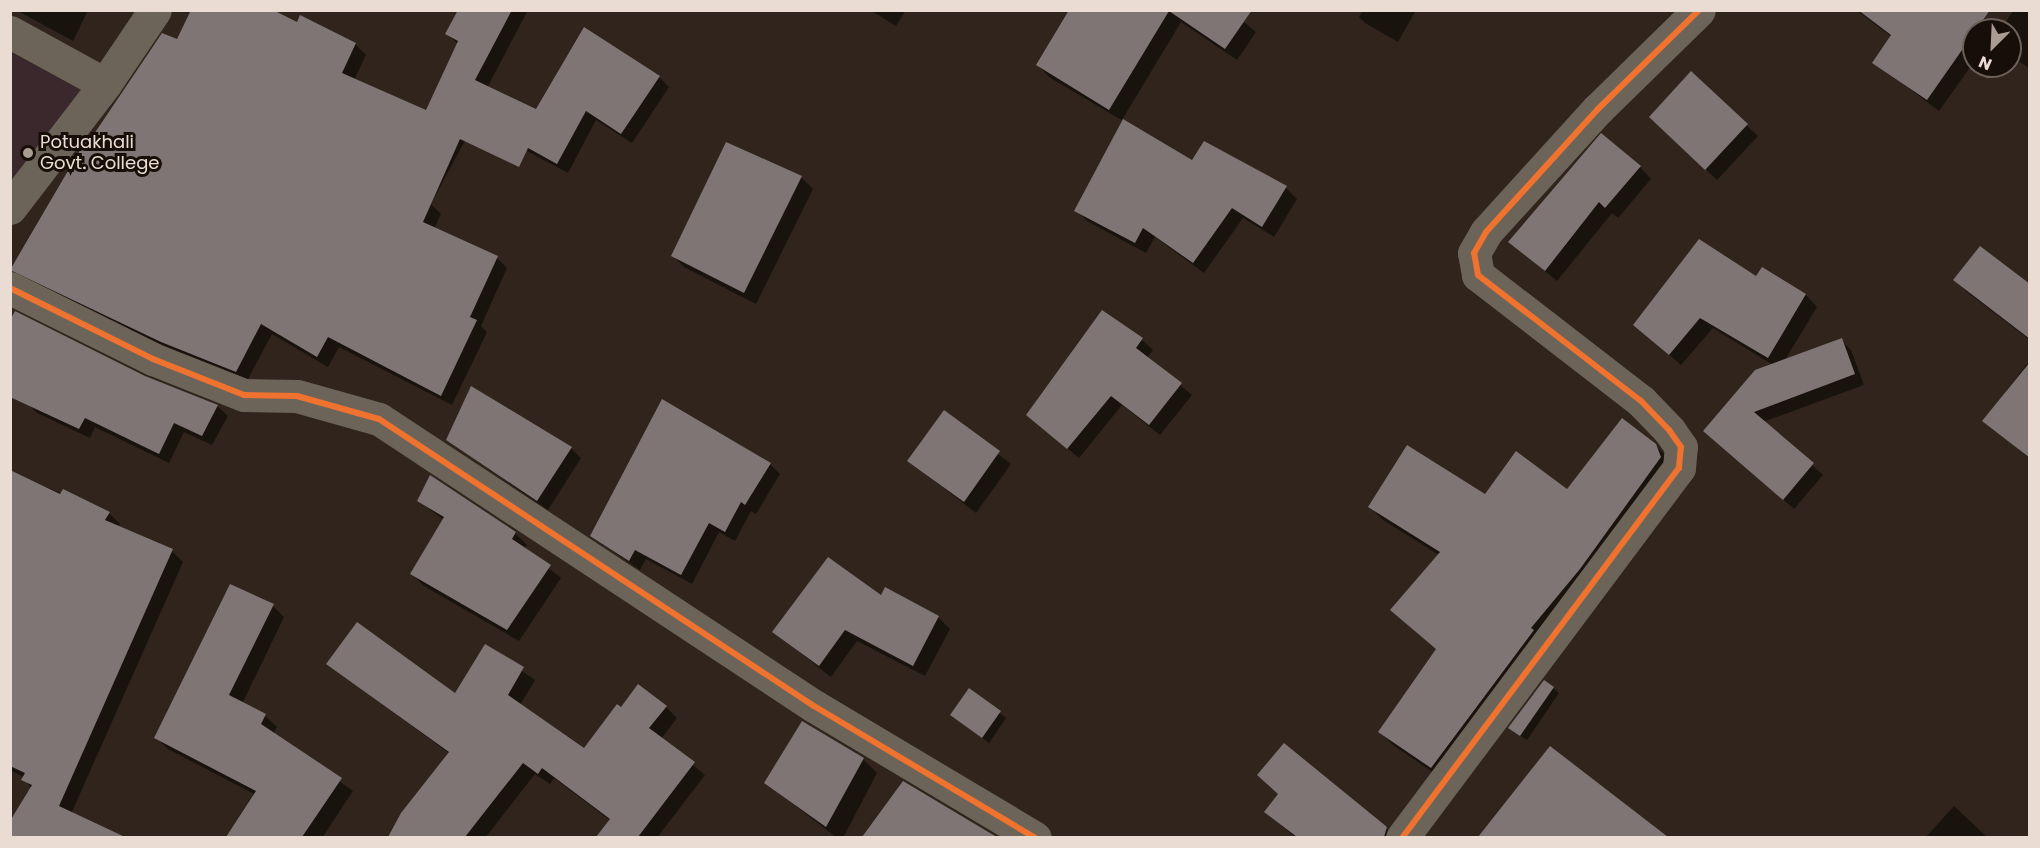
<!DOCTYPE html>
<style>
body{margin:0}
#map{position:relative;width:2040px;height:848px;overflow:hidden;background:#30241c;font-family:Poppins,sans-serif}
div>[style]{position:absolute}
.education>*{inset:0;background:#3a282d}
.shadow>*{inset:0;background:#0007}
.building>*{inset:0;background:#807575}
.minor>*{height:33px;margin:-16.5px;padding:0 16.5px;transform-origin:16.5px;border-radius:16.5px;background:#6d6459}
.cycleway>*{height:6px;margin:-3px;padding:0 3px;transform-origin:3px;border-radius:3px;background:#ef722f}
.dots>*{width:16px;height:16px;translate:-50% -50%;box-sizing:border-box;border:3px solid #180e08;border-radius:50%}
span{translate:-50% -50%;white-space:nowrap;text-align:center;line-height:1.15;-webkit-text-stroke:6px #180e08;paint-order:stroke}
.poi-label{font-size:18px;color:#ebdcd3}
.left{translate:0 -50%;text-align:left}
.frame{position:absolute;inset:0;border:12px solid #ebdcd3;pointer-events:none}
.north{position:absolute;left:1962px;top:18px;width:60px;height:60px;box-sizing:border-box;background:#180e08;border:2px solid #6c6059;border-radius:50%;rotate:204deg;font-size:16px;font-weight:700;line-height:24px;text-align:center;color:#ebdcd3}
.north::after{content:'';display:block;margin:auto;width:21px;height:27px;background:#aa9c93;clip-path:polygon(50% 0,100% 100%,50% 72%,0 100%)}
</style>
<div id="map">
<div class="education">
<i style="clip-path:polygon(11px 52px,81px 90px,11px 216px)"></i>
</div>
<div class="shadow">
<i style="clip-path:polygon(16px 10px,88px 10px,73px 41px)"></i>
<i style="clip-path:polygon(460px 10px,528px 10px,486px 90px,490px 94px,431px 204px,441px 214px,434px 229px,497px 258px,507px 268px,481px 326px,487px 332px,452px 405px,339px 347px,328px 367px,272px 334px,247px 381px,173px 352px,21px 280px,10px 269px,93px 138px,177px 41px,297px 24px,355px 44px,366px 55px,354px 80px,427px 112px,458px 44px,447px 34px)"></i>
<i style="clip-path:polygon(870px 10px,906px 10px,896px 26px)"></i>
<i style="clip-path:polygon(1110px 10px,1230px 10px,1256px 32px,1237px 60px,1181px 22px,1122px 120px,1192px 162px,1204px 143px,1286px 188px,1297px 199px,1274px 237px,1243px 218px,1204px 273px,1155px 237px,1146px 253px,1087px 221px,1076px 210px,1123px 121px,1049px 77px,1038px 65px)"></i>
<i style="clip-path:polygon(1363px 10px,1416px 10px,1398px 42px,1365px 23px,1359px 17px)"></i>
<i style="clip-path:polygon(1856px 10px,1975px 10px,1998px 30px,1974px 30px,1974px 62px,1939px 111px,1874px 62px,1892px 37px)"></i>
<i style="clip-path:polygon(2014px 10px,2030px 10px,2030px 69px,2010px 55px,2010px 30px,2000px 30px)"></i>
<i style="clip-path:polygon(659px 77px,669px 87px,632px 143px,596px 120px,568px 173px,529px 152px,519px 142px)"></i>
<i style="clip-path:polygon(1746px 125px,1758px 136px,1717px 180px,1662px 128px)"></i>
<i style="clip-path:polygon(1640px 167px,1651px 179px,1618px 218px,1612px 213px,1557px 281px,1510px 242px)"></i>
<i style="clip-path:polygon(801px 177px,813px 189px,756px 304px,684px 267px,672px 255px)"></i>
<i style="clip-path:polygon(1762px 269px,1806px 295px,1817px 307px,1785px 360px,1841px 340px,1851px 350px,1864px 385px,1763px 422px,1823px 475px,1794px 509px,1715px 441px,1773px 365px,1713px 328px,1681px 365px,1635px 325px,1757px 278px)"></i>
<i style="clip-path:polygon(1955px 280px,2030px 286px,2030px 340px,1967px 292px)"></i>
<i style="clip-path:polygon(1103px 312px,1142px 340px,1153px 350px,1147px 358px,1192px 395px,1160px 435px,1122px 405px,1079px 458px,1039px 425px)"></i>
<i style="clip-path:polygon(2030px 360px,2030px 459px,1984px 420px)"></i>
<i style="clip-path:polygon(144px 377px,217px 406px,228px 416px,212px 445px,184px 432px,169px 463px,95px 427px,90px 438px,37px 413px,27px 403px)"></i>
<i style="clip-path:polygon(944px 412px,1011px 464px,976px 513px,909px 461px)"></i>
<i style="clip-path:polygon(447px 440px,571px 448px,581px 458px,548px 510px)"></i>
<i style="clip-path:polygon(1655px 445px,1669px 459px,1444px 780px,1393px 745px,1380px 732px,1437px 650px,1439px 555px,1383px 520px,1370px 507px,1567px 491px)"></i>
<i style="clip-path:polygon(770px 464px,780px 474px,756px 514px,751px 511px,735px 541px,719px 532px,692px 584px,646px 559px,640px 570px,592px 536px)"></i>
<i style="clip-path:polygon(10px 472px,109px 513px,120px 524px,118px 528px,172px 551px,183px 562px,71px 814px,108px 838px,10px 838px,10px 824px,32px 789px,24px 777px,10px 770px)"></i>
<i style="clip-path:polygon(419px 501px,515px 533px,527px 545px,524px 549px,561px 578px,519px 641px,424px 586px,412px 574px,444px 520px)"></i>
<i style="clip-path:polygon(881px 598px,938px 617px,950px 629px,925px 676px,857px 641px,831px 677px,774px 632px)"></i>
<i style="clip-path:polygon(273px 606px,284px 617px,242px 704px,265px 716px,277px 727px,273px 734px,353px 791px,322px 838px,241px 838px,233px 829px,256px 795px,168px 749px,156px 738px)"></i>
<i style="clip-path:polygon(486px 646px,535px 680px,520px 705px,584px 750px,621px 709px,666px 707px,677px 718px,661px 739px,705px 775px,659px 835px,663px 838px,611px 838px,604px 830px,611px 821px,554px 778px,550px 784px,535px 774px,485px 838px,388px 838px,450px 754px,328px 664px,455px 695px)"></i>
<i style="clip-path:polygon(1553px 688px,1559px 693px,1527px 740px,1516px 733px)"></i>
<i style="clip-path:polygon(969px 690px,1006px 718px,989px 743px,952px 715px)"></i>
<i style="clip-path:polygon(1550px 748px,1665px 838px,1480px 838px)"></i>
<i style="clip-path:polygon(863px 759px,877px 773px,843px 838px,837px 838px,766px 783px)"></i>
<i style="clip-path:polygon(903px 783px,992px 838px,864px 838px)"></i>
<i style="clip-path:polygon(1280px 795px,1386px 828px,1396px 838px,1296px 838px,1266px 812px)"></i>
<i style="clip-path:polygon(1954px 806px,1988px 838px,1925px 838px)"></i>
</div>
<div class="building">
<i style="clip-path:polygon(191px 10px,273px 10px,297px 22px,300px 15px,356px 43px,342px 73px,426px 110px,458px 41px,445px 34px,458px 10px,512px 10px,475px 80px,536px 109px,584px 27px,660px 76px,621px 134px,586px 111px,557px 164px,528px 148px,519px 167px,460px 139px,423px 222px,498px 256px,470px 317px,477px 320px,441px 396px,328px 337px,317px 357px,261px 324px,236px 372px,161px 342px,10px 270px,86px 140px,92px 137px,162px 33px,177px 39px)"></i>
<i style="clip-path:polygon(1069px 10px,1252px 10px,1225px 49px,1169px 11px,1109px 110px,1036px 65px)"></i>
<i style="clip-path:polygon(1858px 10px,1990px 10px,1927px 100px,1872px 63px,1891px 35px)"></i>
<i style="clip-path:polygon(1691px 71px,1748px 124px,1705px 170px,1649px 117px)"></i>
<i style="clip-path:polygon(1123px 119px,1192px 160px,1204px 141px,1287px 186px,1262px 227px,1232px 208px,1193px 263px,1143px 228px,1135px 243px,1074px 211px)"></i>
<i style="clip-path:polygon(1601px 133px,1641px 166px,1605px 208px,1599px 202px,1545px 271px,1508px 242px)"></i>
<i style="clip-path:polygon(726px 142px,802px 176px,744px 293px,671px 256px)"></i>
<i style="clip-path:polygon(1699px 239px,1756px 276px,1762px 267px,1806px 294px,1768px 358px,1700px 318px,1669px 355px,1633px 325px)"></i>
<i style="clip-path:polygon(1980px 246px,2030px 284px,2030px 339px,1953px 280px)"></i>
<i style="clip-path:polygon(1102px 310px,1143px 338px,1136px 348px,1182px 383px,1149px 425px,1111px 396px,1067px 449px,1026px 415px)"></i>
<i style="clip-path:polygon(15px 311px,145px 376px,218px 405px,202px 436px,174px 423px,159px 454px,85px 418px,79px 429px,10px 397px,10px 320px)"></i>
<i style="clip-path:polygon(1842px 338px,1855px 374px,1754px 412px,1814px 463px,1783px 500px,1703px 431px,1755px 370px)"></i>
<i style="clip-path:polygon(2030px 362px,2030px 458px,1982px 421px)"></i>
<i style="clip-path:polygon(471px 386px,572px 447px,537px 501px,446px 440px)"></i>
<i style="clip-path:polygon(662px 399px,771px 463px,745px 505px,741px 502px,725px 532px,709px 523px,681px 575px,635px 550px,629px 561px,590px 536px)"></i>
<i style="clip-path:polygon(944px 410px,1000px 451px,964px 502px,907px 461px)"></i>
<i style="clip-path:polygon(1622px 418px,1656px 444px,1661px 457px,1580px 569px,1531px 628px,1534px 630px,1431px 768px,1378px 732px,1436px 649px,1390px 610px,1440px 552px,1368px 507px,1407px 445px,1485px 494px,1516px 451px,1567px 489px)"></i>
<i style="clip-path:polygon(10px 470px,60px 494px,63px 489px,110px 512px,105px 520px,173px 549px,59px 806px,125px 837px,10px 837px,10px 821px,32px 785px,21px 780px,25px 773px,10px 766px)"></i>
<i style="clip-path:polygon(430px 475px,516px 532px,512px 539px,551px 565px,507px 630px,410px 574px,444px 517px,417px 501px)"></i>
<i style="clip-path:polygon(828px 557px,881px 595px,885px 587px,939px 616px,913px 666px,845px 630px,819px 666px,772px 632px)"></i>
<i style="clip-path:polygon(230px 584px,274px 604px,229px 695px,266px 714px,261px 724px,342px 778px,302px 837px,226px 837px,256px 791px,154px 738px)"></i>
<i style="clip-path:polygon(357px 622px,455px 693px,485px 644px,524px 667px,508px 695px,584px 748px,617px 704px,621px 707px,638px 684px,667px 706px,649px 728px,695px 762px,638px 837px,596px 837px,610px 819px,542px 768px,538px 774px,523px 763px,465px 837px,388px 837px,401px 813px,449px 752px,326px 664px)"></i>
<i style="clip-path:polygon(1544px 680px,1554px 687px,1520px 736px,1508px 728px)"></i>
<i style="clip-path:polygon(969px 688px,1001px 711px,982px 738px,950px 715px)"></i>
<i style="clip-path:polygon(802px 721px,864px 758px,826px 827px,764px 783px)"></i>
<i style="clip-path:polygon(1284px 743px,1387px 827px,1384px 837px,1297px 837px,1264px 812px,1278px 794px,1257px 775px)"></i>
<i style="clip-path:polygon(1550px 746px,1668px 837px,1478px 837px)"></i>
<i style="clip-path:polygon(903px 781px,990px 833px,997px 837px,862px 837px)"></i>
</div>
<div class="minor">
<i style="left:10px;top:32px;width:108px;rotate:28.7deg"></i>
<i style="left:10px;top:208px;width:156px;rotate:-52.5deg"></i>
<i style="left:105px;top:84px;width:89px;rotate:-56deg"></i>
<i style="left:10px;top:288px;width:160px;rotate:26.4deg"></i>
<i style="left:153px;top:359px;width:98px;rotate:21.6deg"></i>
<i style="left:244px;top:395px;width:53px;rotate:1.1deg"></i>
<i style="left:297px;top:396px;width:85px;rotate:15.7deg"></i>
<i style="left:379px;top:419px;width:521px;rotate:33.42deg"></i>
<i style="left:814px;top:706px;width:257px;rotate:30.8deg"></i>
<i style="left:1402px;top:838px;width:462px;rotate:-53.2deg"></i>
<i style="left:1679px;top:468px;width:21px;rotate:-85deg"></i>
<i style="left:1681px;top:447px;width:19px;rotate:-125deg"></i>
<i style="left:1670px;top:431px;width:42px;rotate:-134deg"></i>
<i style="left:1641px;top:401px;width:206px;rotate:-142.3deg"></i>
<i style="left:1478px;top:275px;width:22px;rotate:-100deg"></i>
<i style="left:1474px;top:253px;width:24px;rotate:-60deg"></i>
<i style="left:1486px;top:232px;width:166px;rotate:-47.7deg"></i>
<i style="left:1598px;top:109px;width:141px;rotate:-44.4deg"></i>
</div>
<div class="cycleway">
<i style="left:10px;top:288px;width:160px;rotate:26.4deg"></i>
<i style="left:153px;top:359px;width:98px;rotate:21.6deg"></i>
<i style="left:244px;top:395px;width:53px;rotate:1.1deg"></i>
<i style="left:297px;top:396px;width:85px;rotate:15.7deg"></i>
<i style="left:379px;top:419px;width:521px;rotate:33.42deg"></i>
<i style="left:814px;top:706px;width:257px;rotate:30.8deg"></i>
<i style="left:1402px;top:838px;width:462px;rotate:-53.2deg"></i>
<i style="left:1679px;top:468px;width:21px;rotate:-85deg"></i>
<i style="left:1681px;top:447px;width:19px;rotate:-125deg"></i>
<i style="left:1670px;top:431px;width:42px;rotate:-134deg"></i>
<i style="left:1641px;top:401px;width:206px;rotate:-142.3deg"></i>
<i style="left:1478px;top:275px;width:22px;rotate:-100deg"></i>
<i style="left:1474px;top:253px;width:24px;rotate:-60deg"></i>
<i style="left:1486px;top:232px;width:166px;rotate:-47.7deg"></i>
<i style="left:1598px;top:109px;width:141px;rotate:-44.4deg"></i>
</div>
<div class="dots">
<i style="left:28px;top:153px;background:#aa9c93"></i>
</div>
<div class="poi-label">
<span class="left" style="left:40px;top:153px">Potuakhali<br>Govt. College</span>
</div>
<div class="frame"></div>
<div class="north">N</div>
</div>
